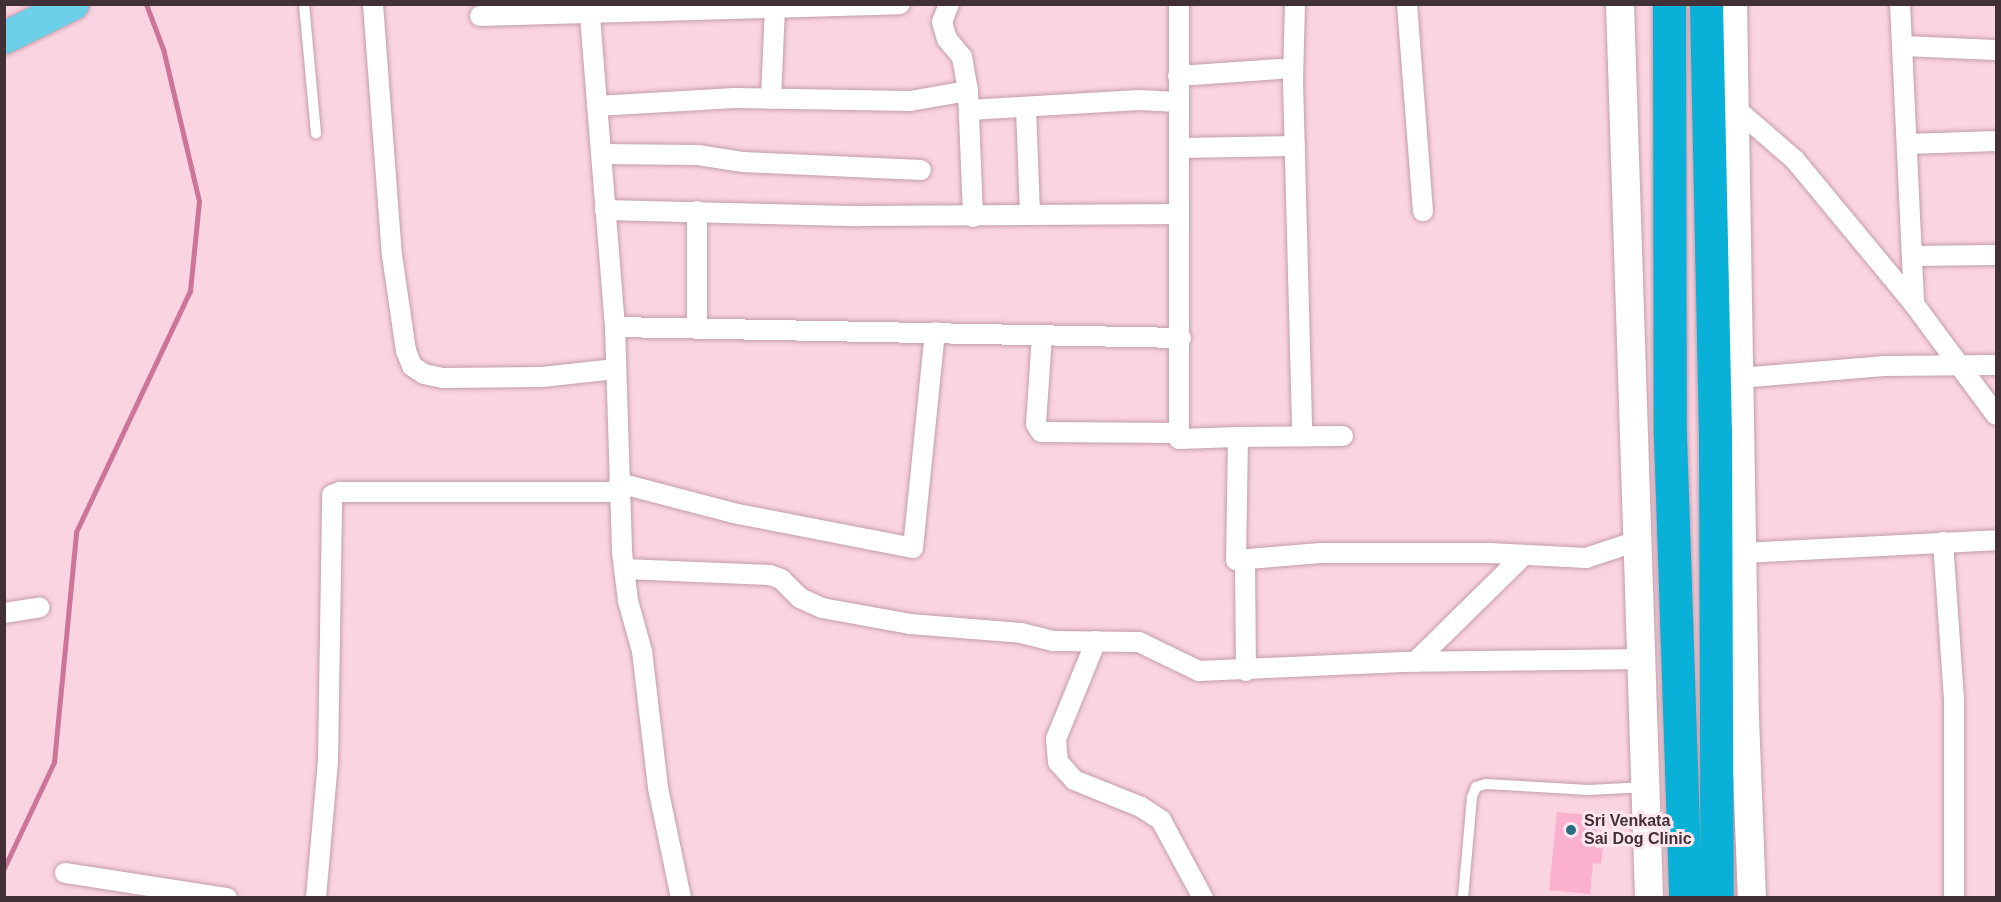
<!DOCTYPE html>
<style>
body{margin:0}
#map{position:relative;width:2001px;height:902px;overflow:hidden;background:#fbd4e1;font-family:Arial,sans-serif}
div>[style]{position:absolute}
.stream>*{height:5px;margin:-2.5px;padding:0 2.5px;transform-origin:2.5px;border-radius:2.5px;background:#cc7599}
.building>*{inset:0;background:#fbb1cd}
.roads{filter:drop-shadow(0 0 2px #c39eab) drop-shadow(0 0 2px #c39eab)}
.lane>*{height:10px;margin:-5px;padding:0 5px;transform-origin:5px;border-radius:5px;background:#fff}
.street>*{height:20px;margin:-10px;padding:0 10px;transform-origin:10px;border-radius:10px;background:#fff}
.secondary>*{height:28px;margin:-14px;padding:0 14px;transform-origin:14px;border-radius:14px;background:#fff}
.primary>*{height:32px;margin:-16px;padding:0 16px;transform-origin:16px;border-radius:16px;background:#6bd0e8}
.highway>*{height:33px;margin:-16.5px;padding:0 16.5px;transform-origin:16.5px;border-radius:16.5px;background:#09b0d8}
.dots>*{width:16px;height:16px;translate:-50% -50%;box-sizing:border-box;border:3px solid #fee6ee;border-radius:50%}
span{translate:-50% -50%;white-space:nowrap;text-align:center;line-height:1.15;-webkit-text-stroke:6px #fee6ee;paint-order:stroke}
.poi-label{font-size:16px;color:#413137;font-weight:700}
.left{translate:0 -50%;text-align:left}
.frame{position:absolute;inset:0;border:6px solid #413137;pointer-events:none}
</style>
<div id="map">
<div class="stream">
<i style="left:4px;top:868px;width:117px;rotate:-64.7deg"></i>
<i style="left:54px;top:762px;width:231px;rotate:-84.5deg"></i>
<i style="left:76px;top:532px;width:267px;rotate:-64.7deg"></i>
<i style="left:190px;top:291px;width:90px;rotate:-84.3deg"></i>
<i style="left:199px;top:201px;width:156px;rotate:-103.3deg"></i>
<i style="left:163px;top:49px;width:48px;rotate:-110.7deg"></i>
</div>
<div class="building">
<i style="clip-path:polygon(1557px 812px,1598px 816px,1595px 848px,1603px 848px,1601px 864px,1593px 863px,1590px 894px,1549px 890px)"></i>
</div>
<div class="roads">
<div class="lane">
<i style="left:304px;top:4px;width:130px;rotate:84.7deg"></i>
<i style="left:1463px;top:898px;width:101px;rotate:-84.9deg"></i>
<i style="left:1472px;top:797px;width:11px;rotate:-68deg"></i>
<i style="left:1476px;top:787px;width:10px;rotate:-17deg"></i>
<i style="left:1486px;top:784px;width:103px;rotate:3.3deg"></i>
<i style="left:1589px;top:790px;width:57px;rotate:-3deg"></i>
</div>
<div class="street">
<i style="left:373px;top:4px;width:252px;rotate:85.7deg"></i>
<i style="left:392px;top:255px;width:97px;rotate:81.7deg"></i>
<i style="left:406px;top:351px;width:16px;rotate:68deg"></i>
<i style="left:412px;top:366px;width:14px;rotate:34deg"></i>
<i style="left:424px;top:374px;width:19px;rotate:12deg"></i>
<i style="left:443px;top:378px;width:99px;rotate:-0.6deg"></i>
<i style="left:542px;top:377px;width:74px;rotate:-6.2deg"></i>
<i style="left:589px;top:4px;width:324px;rotate:85.4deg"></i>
<i style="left:615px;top:327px;width:225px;rotate:88.2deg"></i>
<i style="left:622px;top:552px;width:49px;rotate:83deg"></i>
<i style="left:628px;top:601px;width:52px;rotate:74.4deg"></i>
<i style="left:642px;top:651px;width:138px;rotate:83.3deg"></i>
<i style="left:658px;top:788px;width:112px;rotate:78.2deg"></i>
<i style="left:949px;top:4px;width:19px;rotate:111deg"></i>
<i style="left:942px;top:22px;width:18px;rotate:74deg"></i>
<i style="left:947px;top:39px;width:23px;rotate:50deg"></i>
<i style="left:962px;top:57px;width:35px;rotate:80deg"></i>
<i style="left:968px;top:91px;width:126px;rotate:87.7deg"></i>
<i style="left:1179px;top:4px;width:435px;rotate:90deg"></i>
<i style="left:1179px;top:439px;width:59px;rotate:-1.9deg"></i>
<i style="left:1238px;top:437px;width:123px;rotate:90.9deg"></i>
<i style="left:1236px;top:560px;width:85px;rotate:-4.7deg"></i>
<i style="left:1321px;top:553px;width:168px"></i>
<i style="left:1489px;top:553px;width:97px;rotate:3deg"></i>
<i style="left:1586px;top:558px;width:54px;rotate:-18.4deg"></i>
<i style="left:1295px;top:4px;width:77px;rotate:91.5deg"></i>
<i style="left:1293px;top:81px;width:355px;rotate:88.5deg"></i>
<i style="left:1407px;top:4px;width:208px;rotate:85.6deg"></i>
<i style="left:1900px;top:4px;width:300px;rotate:87.3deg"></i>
<i style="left:480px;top:16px;width:420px;rotate:-1.6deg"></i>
<i style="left:1903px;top:46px;width:93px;rotate:2.5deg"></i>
<i style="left:1178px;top:76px;width:102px;rotate:-3.9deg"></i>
<i style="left:771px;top:99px;width:90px;rotate:-87.5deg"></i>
<i style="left:597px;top:106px;width:138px;rotate:-3.3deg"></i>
<i style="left:735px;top:98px;width:175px;rotate:1deg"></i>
<i style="left:910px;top:101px;width:59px;rotate:-9.8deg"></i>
<i style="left:1735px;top:108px;width:79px;rotate:40.9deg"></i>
<i style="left:1795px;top:160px;width:187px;rotate:50.4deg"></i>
<i style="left:1914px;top:304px;width:138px;rotate:53.5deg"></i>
<i style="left:1026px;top:109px;width:106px;rotate:87.8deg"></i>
<i style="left:1030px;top:215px;width:149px;rotate:-0.4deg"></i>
<i style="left:969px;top:110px;width:170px;rotate:-3.4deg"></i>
<i style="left:1139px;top:100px;width:39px;rotate:3deg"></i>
<i style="left:1908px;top:144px;width:88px;rotate:-2deg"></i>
<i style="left:1179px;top:148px;width:116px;rotate:-1deg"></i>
<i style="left:601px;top:154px;width:97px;rotate:0.6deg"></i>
<i style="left:698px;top:155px;width:46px;rotate:8.8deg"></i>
<i style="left:743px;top:162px;width:178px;rotate:2.6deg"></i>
<i style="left:605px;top:210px;width:254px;rotate:1.4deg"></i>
<i style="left:859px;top:216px;width:171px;rotate:-0.3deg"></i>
<i style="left:697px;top:211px;width:117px;rotate:90deg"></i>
<i style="left:1912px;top:256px;width:84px;rotate:-0.7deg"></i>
<i style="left:615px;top:327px;width:566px;rotate:1.11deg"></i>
<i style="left:1042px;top:336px;width:88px;rotate:93.9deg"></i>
<i style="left:1036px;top:424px;width:9px;rotate:58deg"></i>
<i style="left:1041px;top:432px;width:138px;rotate:0.4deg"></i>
<i style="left:1739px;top:378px;width:145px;rotate:-4.7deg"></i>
<i style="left:1884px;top:366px;width:112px;rotate:-0.5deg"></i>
<i style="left:1238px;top:437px;width:105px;rotate:-0.5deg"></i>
<i style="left:619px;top:483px;width:118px;rotate:14.7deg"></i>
<i style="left:733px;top:513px;width:183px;rotate:11deg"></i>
<i style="left:913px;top:548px;width:217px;rotate:-84.2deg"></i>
<i style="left:1943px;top:542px;width:157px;rotate:86deg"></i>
<i style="left:1954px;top:699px;width:199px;rotate:90deg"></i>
<i style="left:1742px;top:553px;width:254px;rotate:-2.9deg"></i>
<i style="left:1245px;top:559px;width:112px;rotate:89.5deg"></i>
<i style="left:624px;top:569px;width:146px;rotate:2.4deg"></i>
<i style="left:770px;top:575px;width:12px;rotate:20deg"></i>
<i style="left:781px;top:579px;width:27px;rotate:45deg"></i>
<i style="left:800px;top:598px;width:24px;rotate:24deg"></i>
<i style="left:822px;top:608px;width:89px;rotate:10.3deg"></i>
<i style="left:910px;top:624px;width:111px;rotate:4.6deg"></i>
<i style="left:1021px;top:633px;width:34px;rotate:14deg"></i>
<i style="left:1054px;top:641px;width:85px;rotate:0.7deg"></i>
<i style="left:1139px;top:642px;width:67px;rotate:25.8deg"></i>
<i style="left:1199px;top:671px;width:204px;rotate:-2.5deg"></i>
<i style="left:1403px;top:662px;width:238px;rotate:-0.7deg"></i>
<i style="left:4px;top:613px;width:36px;rotate:-9deg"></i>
<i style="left:1096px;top:641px;width:106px;rotate:112.2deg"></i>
<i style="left:1056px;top:739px;width:23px;rotate:85deg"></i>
<i style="left:1058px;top:762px;width:24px;rotate:48deg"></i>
<i style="left:1074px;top:780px;width:72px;rotate:21.9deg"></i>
<i style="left:1141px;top:807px;width:24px;rotate:33deg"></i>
<i style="left:1161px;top:820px;width:89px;rotate:61.7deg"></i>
<i style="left:1415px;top:662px;width:153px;rotate:-44.5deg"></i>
<i style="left:65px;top:873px;width:164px;rotate:8.8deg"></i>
<i style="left:316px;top:898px;width:138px;rotate:-85deg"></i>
<i style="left:328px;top:761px;width:266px;rotate:-89.1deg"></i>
<i style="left:332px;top:495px;width:9px;rotate:-21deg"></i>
<i style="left:340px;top:492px;width:280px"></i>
</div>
<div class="secondary">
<i style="left:1620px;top:4px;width:894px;rotate:88.14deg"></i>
<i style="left:1733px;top:4px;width:714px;rotate:89.04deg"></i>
<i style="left:1745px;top:718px;width:180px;rotate:87.8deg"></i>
</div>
<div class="primary">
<i style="left:4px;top:38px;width:77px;rotate:-26.2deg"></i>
</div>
<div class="highway">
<i style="left:1669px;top:4px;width:432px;rotate:89.9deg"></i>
<i style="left:1670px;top:436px;width:462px;rotate:88.1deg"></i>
<i style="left:1706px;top:4px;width:428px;rotate:88.8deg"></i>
<i style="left:1715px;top:432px;width:466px;rotate:89.8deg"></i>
</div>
</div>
<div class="dots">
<i style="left:1571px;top:830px;background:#2b6c80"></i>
</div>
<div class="poi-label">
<span class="left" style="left:1584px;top:830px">Sri Venkata<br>Sai Dog Clinic</span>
</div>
<div class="frame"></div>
</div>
